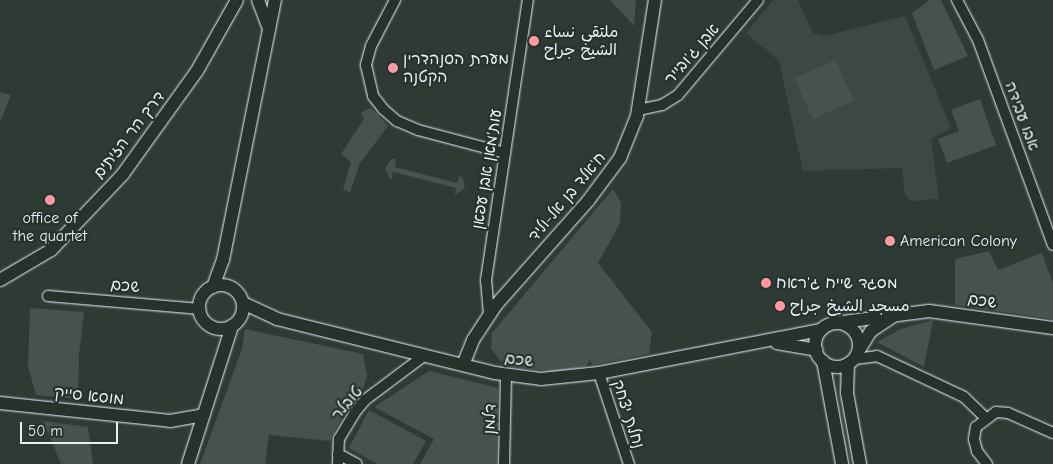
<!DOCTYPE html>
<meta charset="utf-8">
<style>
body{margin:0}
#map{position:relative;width:1053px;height:464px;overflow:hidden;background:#2e3b35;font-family:"Comic Neue","Playpen Sans Arabic","Playpen Sans Hebrew",sans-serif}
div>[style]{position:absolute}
.built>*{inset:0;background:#3b4843}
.green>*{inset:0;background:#45524e}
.roads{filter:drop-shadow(0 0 1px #e8f1f8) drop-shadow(0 0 1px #e8f1f8)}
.minor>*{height:10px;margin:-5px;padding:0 5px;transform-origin:5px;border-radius:5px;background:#26332d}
.tertiary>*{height:12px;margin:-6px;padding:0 6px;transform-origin:6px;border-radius:6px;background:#26332d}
.tertiary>.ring{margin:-6px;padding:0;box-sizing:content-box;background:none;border:12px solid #26332d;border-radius:50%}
.dots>*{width:14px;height:14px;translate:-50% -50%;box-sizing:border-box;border:2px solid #26332d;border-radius:50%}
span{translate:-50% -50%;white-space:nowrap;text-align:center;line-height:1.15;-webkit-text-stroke:4.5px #26332d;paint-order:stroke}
.poi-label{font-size:16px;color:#e8f1f8}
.left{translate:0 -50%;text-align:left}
.street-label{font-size:16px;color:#e8f1f8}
.scale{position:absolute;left:20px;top:422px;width:98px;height:22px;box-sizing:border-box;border:2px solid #e8f1f8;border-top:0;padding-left:6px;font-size:15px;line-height:18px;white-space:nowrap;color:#e8f1f8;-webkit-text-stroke:4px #26332d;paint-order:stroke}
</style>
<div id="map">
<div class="built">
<i style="clip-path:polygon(773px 0,798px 0,813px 33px,825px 36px,905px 16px,951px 128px,931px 139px,939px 199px,911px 201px,905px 195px,902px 168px,803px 171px,779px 61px,746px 33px)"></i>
</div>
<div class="green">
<i style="clip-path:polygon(610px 0,636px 0,634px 26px)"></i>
<i style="clip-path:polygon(930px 0,941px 0,968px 56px,934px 70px,912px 13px)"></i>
<i style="clip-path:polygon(836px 60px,854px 101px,813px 119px,794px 78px)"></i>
<i style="clip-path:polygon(0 92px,11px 95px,0 122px)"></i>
<i style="clip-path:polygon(980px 99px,996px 145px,947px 163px,938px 139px,959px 131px,951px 110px)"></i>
<i style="clip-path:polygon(371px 108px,388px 126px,360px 163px,350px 192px,343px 190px,351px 162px,341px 154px,364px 119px,361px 113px)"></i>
<i style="clip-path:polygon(391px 159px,396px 159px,395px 167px,457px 183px,460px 175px,465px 183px,464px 189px,455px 195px,456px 188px,393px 172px,391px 180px,385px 169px)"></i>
<i style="clip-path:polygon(613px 189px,621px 203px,620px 223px,598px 263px,652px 332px,649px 354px,592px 365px,590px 360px,586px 366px,560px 372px,512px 367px,502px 362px,491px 349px,492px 333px)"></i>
<i style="clip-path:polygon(989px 251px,998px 270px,1042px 253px,1053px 283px,1053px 319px,955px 305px,955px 259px)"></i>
<i style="clip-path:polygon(30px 308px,84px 312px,79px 354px,78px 399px,36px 395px,28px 366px)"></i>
<i style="clip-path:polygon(933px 320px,924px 367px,877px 342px,901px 329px)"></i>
<i style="clip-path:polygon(245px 329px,363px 354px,367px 375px,363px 389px,346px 410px,330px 441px,269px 435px,265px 464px,200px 464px,242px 349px)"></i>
<i style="clip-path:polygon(429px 371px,498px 388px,497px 464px,420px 464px,434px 439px,374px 407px)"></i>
<i style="clip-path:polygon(369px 410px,426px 441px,413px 464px,378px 464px,349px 448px)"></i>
<i style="clip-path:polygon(43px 421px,88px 427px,93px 464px,61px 464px)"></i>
</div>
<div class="roads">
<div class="minor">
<i style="left:395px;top:0;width:52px;rotate:117.6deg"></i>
<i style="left:371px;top:46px;width:20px;rotate:105deg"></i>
<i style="left:366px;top:65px;width:32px;rotate:77deg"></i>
<i style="left:373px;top:96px;width:16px;rotate:52deg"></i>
<i style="left:383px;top:109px;width:18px;rotate:41deg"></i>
<i style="left:397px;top:121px;width:23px;rotate:23deg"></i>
<i style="left:418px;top:130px;width:90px;rotate:14.8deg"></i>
<i style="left:957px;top:0;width:45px;rotate:62.3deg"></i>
<i style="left:978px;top:40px;width:218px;rotate:69.9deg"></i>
<i style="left:638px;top:110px;width:25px;rotate:-12deg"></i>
<i style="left:662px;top:105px;width:19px;rotate:-32deg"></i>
<i style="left:678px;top:95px;width:124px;rotate:-49.9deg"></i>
<i style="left:48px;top:296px;width:153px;rotate:4.9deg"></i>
<i style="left:489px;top:314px;width:34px;rotate:-95deg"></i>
<i style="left:486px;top:280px;width:283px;rotate:-81.5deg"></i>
<i style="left:854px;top:359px;width:23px;rotate:-7deg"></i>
<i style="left:877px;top:356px;width:96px;rotate:25.2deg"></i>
<i style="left:964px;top:397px;width:30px;rotate:44deg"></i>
<i style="left:599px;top:373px;width:96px;rotate:71.8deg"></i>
<i style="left:338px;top:454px;width:21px;rotate:28deg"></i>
<i style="left:338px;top:464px;width:25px;rotate:-88deg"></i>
<i style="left:339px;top:439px;width:31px;rotate:-59deg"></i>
<i style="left:355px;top:412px;width:16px;rotate:-50deg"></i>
<i style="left:365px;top:400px;width:75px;rotate:-36.9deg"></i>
<i style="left:504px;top:464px;width:89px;rotate:-88.7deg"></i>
<i style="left:987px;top:464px;width:16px;rotate:-128deg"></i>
<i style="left:977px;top:451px;width:12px;rotate:-104deg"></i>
<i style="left:974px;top:439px;width:12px;rotate:-81deg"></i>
<i style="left:976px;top:427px;width:25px;rotate:-37deg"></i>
<i style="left:996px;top:412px;width:12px;rotate:5deg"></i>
<i style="left:1008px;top:413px;width:49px;rotate:24deg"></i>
</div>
<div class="tertiary">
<i style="left:258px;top:0;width:31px;rotate:69deg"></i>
<i style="left:0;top:280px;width:59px;rotate:-30.5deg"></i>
<i style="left:51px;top:250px;width:105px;rotate:-46.5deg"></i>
<i style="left:123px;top:174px;width:127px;rotate:-54.3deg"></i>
<i style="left:197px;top:71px;width:81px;rotate:-60.6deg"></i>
<i class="ring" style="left:199px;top:285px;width:32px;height:32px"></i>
<i style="left:213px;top:287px;width:29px;rotate:-70deg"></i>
<i style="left:223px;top:260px;width:265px;rotate:-78.7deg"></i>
<i style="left:243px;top:303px;width:38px;rotate:25deg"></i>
<i style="left:277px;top:319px;width:225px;rotate:13.9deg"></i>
<i style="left:495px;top:373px;width:46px;rotate:7.4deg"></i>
<i style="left:541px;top:379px;width:58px;rotate:-5.9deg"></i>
<i style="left:599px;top:373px;width:226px;rotate:-11deg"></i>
<i style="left:835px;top:323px;width:95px;rotate:-7.3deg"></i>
<i style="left:929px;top:311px;width:125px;rotate:7.8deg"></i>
<i class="ring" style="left:815px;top:323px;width:32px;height:32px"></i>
<i style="left:777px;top:343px;width:40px;rotate:10deg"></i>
<i style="left:859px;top:350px;width:22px;rotate:-58deg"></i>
<i style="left:871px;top:331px;width:27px;rotate:-34deg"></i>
<i style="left:823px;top:361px;width:105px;rotate:79.5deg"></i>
<i style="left:848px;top:364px;width:29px;rotate:92deg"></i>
<i style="left:847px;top:393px;width:72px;rotate:79.6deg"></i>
<i style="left:463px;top:365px;width:27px;rotate:-68deg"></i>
<i style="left:473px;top:340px;width:42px;rotate:-56.7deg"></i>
<i style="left:496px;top:305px;width:139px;rotate:-48.5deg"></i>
<i style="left:588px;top:201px;width:54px;rotate:-53.3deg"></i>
<i style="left:620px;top:158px;width:45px;rotate:-68deg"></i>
<i style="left:637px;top:116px;width:117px;rotate:-81.2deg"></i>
<i style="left:0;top:403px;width:171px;rotate:6deg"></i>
<i style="left:170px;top:421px;width:34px;rotate:-10deg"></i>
<i style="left:188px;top:464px;width:145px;rotate:-72.3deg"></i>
</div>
</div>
<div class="dots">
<i style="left:534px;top:41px;background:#ff9aa2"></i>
<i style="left:393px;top:68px;background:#ff9aa2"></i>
<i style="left:50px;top:200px;background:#ff9aa2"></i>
<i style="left:890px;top:241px;background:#ff9aa2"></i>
<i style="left:766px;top:283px;background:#ff9aa2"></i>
<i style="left:780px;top:306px;background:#ff9aa2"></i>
</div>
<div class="poi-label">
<span class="left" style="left:544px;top:41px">ملتقى نساء<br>الشيخ جراح</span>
<span class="left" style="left:403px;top:68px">מערת הסנהדרין<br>הקטנה</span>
<span style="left:50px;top:227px">office of<br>the quartet</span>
<span class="left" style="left:900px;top:241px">American Colony</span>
<span class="left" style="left:776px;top:283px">מסגד שייח ג'ראח</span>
<span class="left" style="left:790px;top:306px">مسجد الشيخ جراح</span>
</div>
<div class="street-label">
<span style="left:692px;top:54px;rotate:-49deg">אבן ג'ובייר</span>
<span style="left:1022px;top:116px;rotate:70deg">אבו עבידה</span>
<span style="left:129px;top:135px;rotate:-52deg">דרך הר הזיתים</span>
<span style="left:487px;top:169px;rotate:-81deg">עות'מאן אבן עפאן</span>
<span style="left:567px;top:197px;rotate:-50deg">ח'אלד בן אל-וליד</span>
<span style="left:125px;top:286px;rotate:5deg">שכם</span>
<span style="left:982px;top:301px;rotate:8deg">שכם</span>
<span style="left:519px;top:360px;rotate:7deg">שכם</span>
<span style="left:89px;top:396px;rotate:6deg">מוסא סייק</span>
<span style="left:347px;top:403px;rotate:-50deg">טובלר</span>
<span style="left:628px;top:414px;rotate:72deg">נחלת יצחק</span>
<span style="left:490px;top:419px;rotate:-88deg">דלמן</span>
</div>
<div class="scale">50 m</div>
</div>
